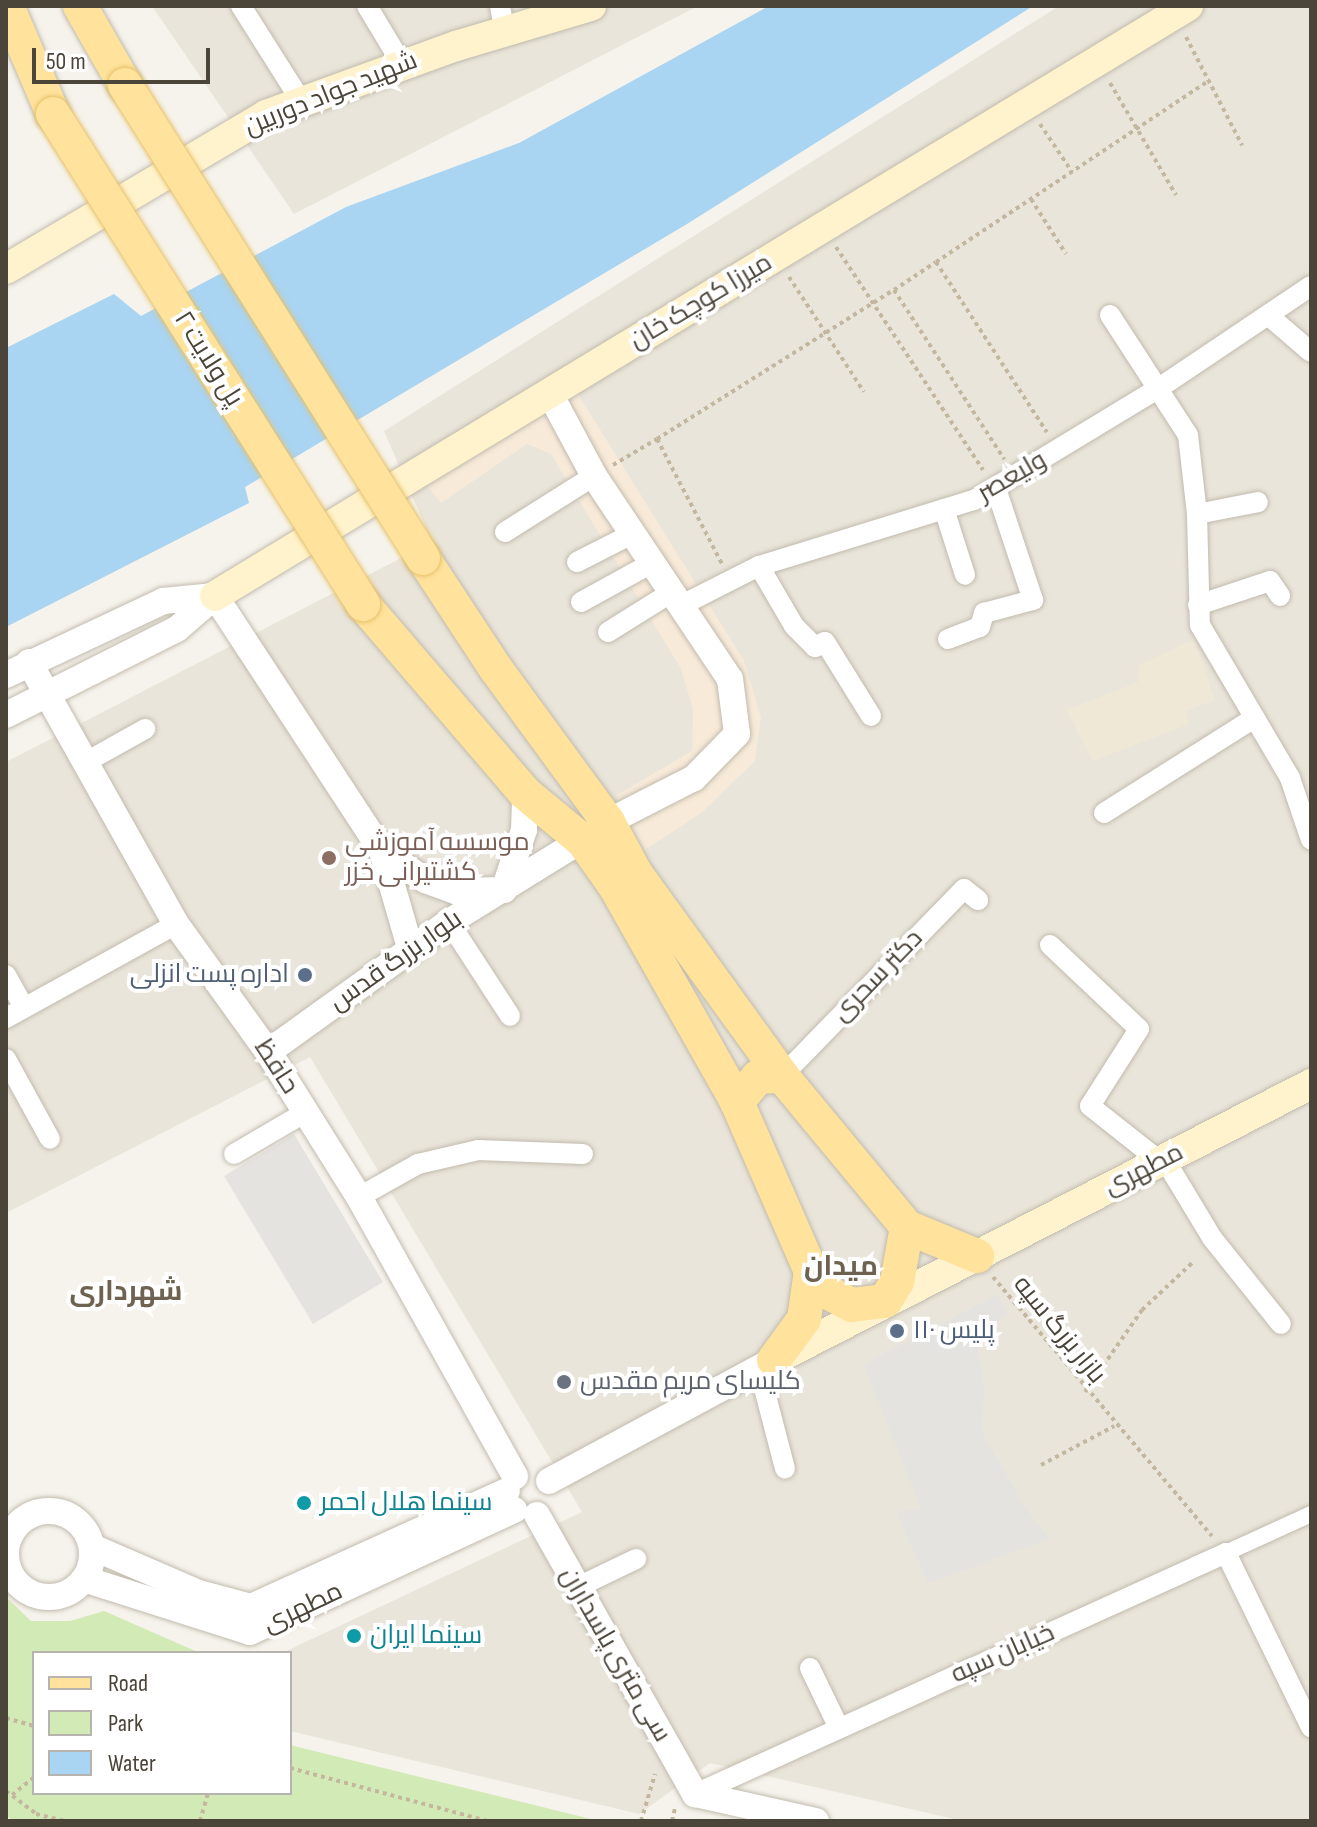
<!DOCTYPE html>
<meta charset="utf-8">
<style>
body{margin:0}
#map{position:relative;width:1317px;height:1827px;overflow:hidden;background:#f6f3ec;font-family:"Sofia Sans Condensed",Cairo,sans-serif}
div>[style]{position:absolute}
.residential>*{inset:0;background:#eae5da}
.commercial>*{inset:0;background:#f7ead8}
.education>*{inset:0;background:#efe8d6}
.green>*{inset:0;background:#d2eab5}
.parking>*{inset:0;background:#e5e3e0}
.water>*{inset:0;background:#a9d4f2}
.path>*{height:4px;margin-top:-2px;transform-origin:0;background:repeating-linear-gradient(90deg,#c4b79f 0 4px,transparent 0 8px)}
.roads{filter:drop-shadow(0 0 2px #c2bbae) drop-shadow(0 0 2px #c2bbae)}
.pedestrian>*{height:16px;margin:-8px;padding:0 8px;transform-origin:8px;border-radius:8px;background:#fff}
.minor>*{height:20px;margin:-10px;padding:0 10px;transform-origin:10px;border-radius:10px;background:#fff}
.tertiary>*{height:26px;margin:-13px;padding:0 13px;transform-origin:13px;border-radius:13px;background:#fff}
.tertiary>.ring{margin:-13px;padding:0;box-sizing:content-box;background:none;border:26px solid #fff;border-radius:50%}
.secondary>*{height:30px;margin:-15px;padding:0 15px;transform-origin:15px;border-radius:15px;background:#fff3cd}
.primary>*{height:34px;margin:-17px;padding:0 17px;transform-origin:17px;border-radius:17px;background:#ffe39c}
.bridges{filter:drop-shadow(0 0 2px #e6c16a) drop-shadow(0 0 2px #e6c16a)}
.primary-bridge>*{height:34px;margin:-17px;padding:0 17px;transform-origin:17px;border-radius:17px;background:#ffe39c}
.dots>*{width:22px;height:22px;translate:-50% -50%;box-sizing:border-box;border:4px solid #fff;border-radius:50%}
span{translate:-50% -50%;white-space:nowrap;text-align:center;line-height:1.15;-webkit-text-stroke:8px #fff;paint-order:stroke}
.street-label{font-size:26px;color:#4b4439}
.education-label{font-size:26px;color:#785e54}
.left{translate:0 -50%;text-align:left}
.service-label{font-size:26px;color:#4e5e75}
.right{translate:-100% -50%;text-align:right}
.worship-label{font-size:26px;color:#5b616d}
.culture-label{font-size:26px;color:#0d838f}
.neighbourhood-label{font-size:28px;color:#6e6250;font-weight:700}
.frame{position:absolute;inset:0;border:8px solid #4b4439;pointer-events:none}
.legend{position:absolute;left:32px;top:1651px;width:260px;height:144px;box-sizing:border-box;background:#fff;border:2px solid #b7b4b0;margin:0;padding:10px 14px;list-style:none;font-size:24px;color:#4b4439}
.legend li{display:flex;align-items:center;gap:16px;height:40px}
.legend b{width:40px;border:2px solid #b7b4b0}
.scale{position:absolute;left:32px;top:48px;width:178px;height:36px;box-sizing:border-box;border:4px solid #4b4439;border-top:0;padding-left:10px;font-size:24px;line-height:28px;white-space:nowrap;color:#4b4439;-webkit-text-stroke:6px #fff;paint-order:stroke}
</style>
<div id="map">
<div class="residential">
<i style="clip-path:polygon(152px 6px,698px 6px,294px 214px)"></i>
<i style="clip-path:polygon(1059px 6px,1311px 6px,1311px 1821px,963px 1821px,710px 1763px,639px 1814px,290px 1731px,290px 1653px,282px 1653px,582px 1512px,310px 1057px,6px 1213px,6px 762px,432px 542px,384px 431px)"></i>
</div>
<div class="commercial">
<i style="clip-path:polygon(571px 383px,744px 661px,761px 717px,755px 761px,700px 814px,635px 856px,617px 795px,692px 751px,693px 709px,681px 669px,551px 454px,527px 444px,441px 503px,419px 476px)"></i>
</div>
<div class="education">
<i style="clip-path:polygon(1194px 639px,1215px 700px,1186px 711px,1189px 724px,1093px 761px,1067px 710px,1138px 682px,1138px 666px)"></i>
</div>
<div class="green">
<i style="clip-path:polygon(6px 1597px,31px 1621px,70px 1621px,104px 1611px,200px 1653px,34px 1653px,34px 1793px,290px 1793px,290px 1745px,599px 1821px,13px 1821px,6px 1815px)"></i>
</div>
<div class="parking">
<i style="clip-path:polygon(294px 1134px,383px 1282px,313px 1324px,224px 1176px)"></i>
<i style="clip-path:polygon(997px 1295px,1009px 1313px,983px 1334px,978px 1353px,984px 1389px,982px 1432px,1029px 1513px,1050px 1539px,928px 1583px,896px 1512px,921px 1509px,863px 1364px)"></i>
</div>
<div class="water">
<i style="clip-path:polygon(769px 6px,1033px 6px,687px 224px,245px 487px,249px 503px,6px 627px,6px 348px,114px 294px,141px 316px,346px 207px,519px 143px)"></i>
</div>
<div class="path">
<i style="left:1186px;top:37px;width:122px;rotate:62.6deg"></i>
<i style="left:1110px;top:83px;width:130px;rotate:59.5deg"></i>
<i style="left:1040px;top:124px;width:58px;rotate:56.3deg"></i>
<i style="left:1031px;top:199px;width:65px;rotate:57.5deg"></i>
<i style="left:836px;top:247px;width:267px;rotate:56.6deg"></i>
<i style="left:936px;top:262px;width:329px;rotate:-33.6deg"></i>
<i style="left:789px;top:277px;width:137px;rotate:56.9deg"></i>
<i style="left:894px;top:290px;width:50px;rotate:-33.7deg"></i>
<i style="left:936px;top:262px;width:203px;rotate:56.9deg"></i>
<i style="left:657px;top:439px;width:280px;rotate:-32.2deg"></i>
<i style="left:894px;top:290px;width:202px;rotate:56.9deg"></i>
<i style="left:613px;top:465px;width:51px;rotate:-30.6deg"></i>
<i style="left:657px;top:439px;width:141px;rotate:62.5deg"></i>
<i style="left:993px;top:1277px;width:339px;rotate:49.8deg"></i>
<i style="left:1085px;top:1392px;width:100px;rotate:-55.2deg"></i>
<i style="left:1142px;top:1310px;width:69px;rotate:-43.2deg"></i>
<i style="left:1041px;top:1465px;width:83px;rotate:-28.1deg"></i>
<i style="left:6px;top:1718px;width:29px;rotate:16deg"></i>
<i style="left:290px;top:1768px;width:205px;rotate:15deg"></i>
<i style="left:6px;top:1791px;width:38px;rotate:37deg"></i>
<i style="left:36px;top:1814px;width:29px;rotate:14deg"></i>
<i style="left:12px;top:1795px;width:28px;rotate:-39deg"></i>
<i style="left:200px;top:1821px;width:29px;rotate:-74deg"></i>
<i style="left:641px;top:1821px;width:49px;rotate:-73.4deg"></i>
<i style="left:672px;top:1821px;width:13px;rotate:-77deg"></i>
</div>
<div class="roads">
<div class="pedestrian">
<i style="left:1226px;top:1553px;width:94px;rotate:-24.6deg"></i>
</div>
<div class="minor">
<i style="left:241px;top:6px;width:112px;rotate:57.7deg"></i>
<i style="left:367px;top:6px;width:68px;rotate:58.9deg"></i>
<i style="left:500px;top:6px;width:27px;rotate:80deg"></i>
<i style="left:1110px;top:315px;width:143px;rotate:57deg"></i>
<i style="left:1188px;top:435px;width:80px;rotate:83.5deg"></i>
<i style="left:1197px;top:514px;width:111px;rotate:88.5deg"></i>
<i style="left:1200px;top:625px;width:178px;rotate:59.5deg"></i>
<i style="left:1290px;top:778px;width:65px;rotate:71.3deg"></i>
<i style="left:1269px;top:316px;width:55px;rotate:40.6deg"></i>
<i style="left:944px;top:509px;width:69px;rotate:72.3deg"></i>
<i style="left:1197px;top:514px;width:62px;rotate:-11.1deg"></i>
<i style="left:505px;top:532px;width:105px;rotate:-32.2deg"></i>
<i style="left:577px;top:562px;width:62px;rotate:-27deg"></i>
<i style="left:759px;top:566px;width:69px;rotate:59.7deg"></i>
<i style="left:794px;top:626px;width:30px;rotate:45deg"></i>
<i style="left:815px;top:647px;width:11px;rotate:-27deg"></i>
<i style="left:825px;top:642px;width:87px;rotate:58.1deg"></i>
<i style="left:581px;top:602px;width:81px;rotate:-28.8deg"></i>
<i style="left:682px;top:605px;width:86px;rotate:-26.9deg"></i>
<i style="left:759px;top:566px;width:225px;rotate:-17.1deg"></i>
<i style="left:974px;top:500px;width:216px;rotate:-31.2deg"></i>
<i style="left:1159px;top:388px;width:183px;rotate:-33.9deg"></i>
<i style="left:1198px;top:605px;width:76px;rotate:-18.4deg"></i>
<i style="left:1270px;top:581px;width:18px;rotate:56deg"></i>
<i style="left:608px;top:632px;width:75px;rotate:-32deg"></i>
<i style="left:948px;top:639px;width:34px;rotate:-21deg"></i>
<i style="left:980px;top:627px;width:15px;rotate:-74deg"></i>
<i style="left:984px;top:613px;width:51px;rotate:-14.9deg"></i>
<i style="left:1033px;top:600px;width:117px;rotate:-108.4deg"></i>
<i style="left:86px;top:762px;width:68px;rotate:-29.2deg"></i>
<i style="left:1104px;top:813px;width:178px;rotate:-32.3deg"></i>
<i style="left:449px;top:922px;width:112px;rotate:57deg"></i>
<i style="left:1050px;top:945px;width:122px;rotate:43.3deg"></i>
<i style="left:1139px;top:1029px;width:91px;rotate:122.5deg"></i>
<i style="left:1090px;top:1106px;width:90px;rotate:38.3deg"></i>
<i style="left:6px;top:975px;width:37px;rotate:61deg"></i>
<i style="left:6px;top:1018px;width:194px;rotate:-28.9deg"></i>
<i style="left:6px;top:1059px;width:91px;rotate:61.2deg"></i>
<i style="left:782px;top:1076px;width:261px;rotate:-45.8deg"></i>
<i style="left:964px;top:889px;width:18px;rotate:38deg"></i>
<i style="left:234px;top:1154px;width:83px;rotate:-30.3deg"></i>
<i style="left:1165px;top:1160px;width:91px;rotate:58.9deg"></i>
<i style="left:1212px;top:1238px;width:110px;rotate:51.3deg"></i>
<i style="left:359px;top:1197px;width:68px;rotate:-29.2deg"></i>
<i style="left:418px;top:1164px;width:62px;rotate:-13.1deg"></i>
<i style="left:478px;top:1150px;width:105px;rotate:2.2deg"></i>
<i style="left:759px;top:1369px;width:103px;rotate:75.4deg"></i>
<i style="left:6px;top:1537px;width:3px;rotate:18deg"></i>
<i style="left:576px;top:1588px;width:67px;rotate:-25.8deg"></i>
<i style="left:810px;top:1668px;width:67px;rotate:64.2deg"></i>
<i style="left:695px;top:1794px;width:583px;rotate:-24.41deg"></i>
<i style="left:1226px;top:1553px;width:194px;rotate:64deg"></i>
</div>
<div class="tertiary">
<i style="left:549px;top:392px;width:95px;rotate:61.8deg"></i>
<i style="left:594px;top:476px;width:244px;rotate:56.2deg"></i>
<i style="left:730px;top:679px;width:55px;rotate:82.7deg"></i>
<i style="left:737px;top:734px;width:62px;rotate:134.3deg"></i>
<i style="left:694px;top:778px;width:97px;rotate:152.9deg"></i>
<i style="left:215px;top:596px;width:305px;rotate:56.8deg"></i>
<i style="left:382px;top:851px;width:104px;rotate:73.8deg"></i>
<i style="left:29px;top:662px;width:300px;rotate:60.7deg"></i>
<i style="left:176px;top:924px;width:158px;rotate:54.3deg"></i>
<i style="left:268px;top:1052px;width:171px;rotate:57.9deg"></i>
<i style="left:359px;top:1197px;width:320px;rotate:60.8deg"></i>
<i style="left:6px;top:675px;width:174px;rotate:-25.2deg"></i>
<i style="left:163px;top:601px;width:52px;rotate:-5.5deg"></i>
<i style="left:6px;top:715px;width:191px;rotate:-26.7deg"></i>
<i style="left:177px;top:629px;width:50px;rotate:-41deg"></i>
<i style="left:382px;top:851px;width:52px;rotate:34deg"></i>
<i style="left:425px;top:880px;width:33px;rotate:20deg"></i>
<i style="left:456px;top:891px;width:48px;rotate:-1.2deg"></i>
<i style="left:504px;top:890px;width:63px;rotate:-71.6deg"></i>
<i style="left:524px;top:830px;width:37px;rotate:-88deg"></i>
<i style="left:268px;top:1052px;width:223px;rotate:-35.7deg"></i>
<i style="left:449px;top:922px;width:172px;rotate:-31.7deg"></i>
<i style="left:549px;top:1481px;width:255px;rotate:-28.3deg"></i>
<i class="ring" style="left:6px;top:1511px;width:60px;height:60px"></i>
<i style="left:537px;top:1515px;width:321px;rotate:60.5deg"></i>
<i style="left:695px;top:1794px;width:124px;rotate:12.6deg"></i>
<i style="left:92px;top:1547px;width:116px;rotate:23.3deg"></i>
<i style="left:199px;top:1593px;width:54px;rotate:15.1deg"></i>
<i style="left:251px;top:1607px;width:281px;rotate:-24.4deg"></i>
<i style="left:84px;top:1579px;width:174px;rotate:17.7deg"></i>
<i style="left:250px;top:1632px;width:291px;rotate:-24.8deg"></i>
</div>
<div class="secondary">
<i style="left:6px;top:269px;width:302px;rotate:-30.6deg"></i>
<i style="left:266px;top:115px;width:202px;rotate:-20deg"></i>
<i style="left:456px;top:46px;width:141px;rotate:-16.5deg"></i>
<i style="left:215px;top:596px;width:1138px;rotate:-31.23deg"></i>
<i style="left:774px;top:1360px;width:604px;rotate:-27.2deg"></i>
</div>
<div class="primary">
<i style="left:7px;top:6px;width:117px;rotate:66.9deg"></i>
<i style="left:80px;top:6px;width:91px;rotate:60.3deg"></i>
<i style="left:423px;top:558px;width:133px;rotate:56.7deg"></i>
<i style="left:496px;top:669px;width:190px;rotate:53.8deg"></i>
<i style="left:608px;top:822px;width:59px;rotate:61.7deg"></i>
<i style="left:636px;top:874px;width:249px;rotate:54.1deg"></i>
<i style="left:363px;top:604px;width:249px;rotate:49.4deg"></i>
<i style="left:525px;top:793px;width:75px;rotate:39.6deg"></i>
<i style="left:583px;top:841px;width:55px;rotate:54.6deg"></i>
<i style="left:615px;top:886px;width:248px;rotate:60.5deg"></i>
<i style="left:737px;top:1102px;width:184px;rotate:66.4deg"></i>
<i style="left:811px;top:1271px;width:30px;rotate:49deg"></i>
<i style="left:831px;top:1294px;width:24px;rotate:28deg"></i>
<i style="left:852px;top:1305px;width:33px;rotate:-7deg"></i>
<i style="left:885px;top:1301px;width:22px;rotate:-58deg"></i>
<i style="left:897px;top:1282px;width:56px;rotate:-79.7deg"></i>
<i style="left:907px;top:1227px;width:196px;rotate:-129.6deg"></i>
<i style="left:782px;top:1076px;width:24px;rotate:178deg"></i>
<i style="left:758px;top:1077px;width:33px;rotate:130deg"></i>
<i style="left:907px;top:1227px;width:76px;rotate:22.5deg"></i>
<i style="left:774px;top:1360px;width:51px;rotate:-53.8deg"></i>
<i style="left:804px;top:1319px;width:49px;rotate:-81.7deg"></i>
</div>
</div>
<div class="bridges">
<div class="primary-bridge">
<i style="left:125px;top:85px;width:559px;rotate:57.79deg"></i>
<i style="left:53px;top:114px;width:580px;rotate:57.68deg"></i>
</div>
</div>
<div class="dots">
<i style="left:329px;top:858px;background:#8d6e63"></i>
<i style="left:305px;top:975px;background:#5c6f8a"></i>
<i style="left:897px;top:1331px;background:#5c6f8a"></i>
<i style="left:564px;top:1382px;background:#6b7280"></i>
<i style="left:304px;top:1503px;background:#0f9aa8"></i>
<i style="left:354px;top:1636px;background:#0f9aa8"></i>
</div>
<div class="street-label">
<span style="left:331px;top:94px;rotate:-22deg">شهید جواد دوربین</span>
<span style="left:701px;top:302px;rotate:-31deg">میرزا کوچک خان</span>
<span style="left:208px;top:359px;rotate:58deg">پل ولایت ۲</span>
<span style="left:1012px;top:477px;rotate:-30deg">ولیعصر</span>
<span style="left:396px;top:961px;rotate:-35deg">بلوار بزرگ قدس</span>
<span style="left:878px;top:976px;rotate:-46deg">دکتر سحری</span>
<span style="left:276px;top:1067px;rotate:57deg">حافظ</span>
<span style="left:1144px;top:1170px;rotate:-27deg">مطهری</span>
<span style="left:1059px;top:1330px;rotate:51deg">بازار بزرگ سپه</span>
<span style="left:303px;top:1608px;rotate:-25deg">مطهری</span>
<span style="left:1003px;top:1654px;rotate:-24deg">خیابان سپه</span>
<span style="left:615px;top:1655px;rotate:60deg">سی متری پاسداران</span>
</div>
<div class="education-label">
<span class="left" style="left:345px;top:858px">موسسه آموزشی<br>کشتیرانی خزر</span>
</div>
<div class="service-label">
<span class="right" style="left:289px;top:975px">اداره پست انزلی</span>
<span class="left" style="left:913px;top:1331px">پلیس ۱۱۰</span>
</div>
<div class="worship-label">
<span class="left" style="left:580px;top:1382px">کلیسای مریم مقدس</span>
</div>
<div class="culture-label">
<span class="left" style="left:320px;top:1503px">سینما هلال احمر</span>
<span class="left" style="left:370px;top:1636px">سینما ایران</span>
</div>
<div class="neighbourhood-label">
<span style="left:841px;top:1267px">میدان</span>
<span style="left:126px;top:1292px">شهرداری</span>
</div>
<div class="frame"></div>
<ul class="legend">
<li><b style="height:10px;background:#ffe39c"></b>Road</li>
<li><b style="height:22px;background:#d2eab5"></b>Park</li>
<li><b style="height:22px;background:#a9d4f2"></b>Water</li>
</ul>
<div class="scale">50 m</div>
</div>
